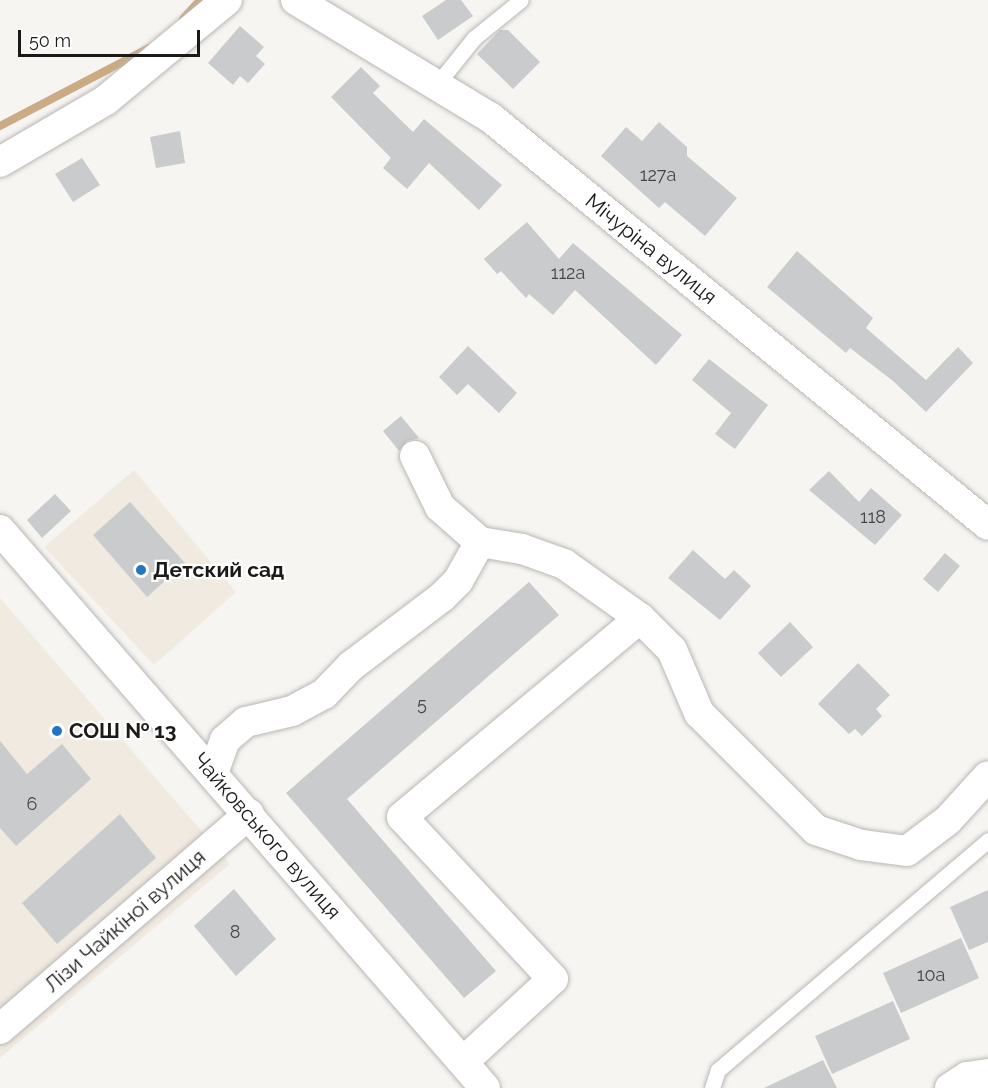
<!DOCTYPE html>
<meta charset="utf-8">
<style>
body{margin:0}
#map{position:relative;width:988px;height:1088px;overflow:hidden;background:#f7f5f2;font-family:Raleway,sans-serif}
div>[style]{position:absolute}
.built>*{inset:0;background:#f1eae1}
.stream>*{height:8px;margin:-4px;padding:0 4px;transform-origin:4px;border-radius:4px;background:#ccaa83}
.building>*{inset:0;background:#c9cbcd}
.roads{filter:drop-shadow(0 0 2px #b9b7b5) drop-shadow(0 0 2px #b9b7b5)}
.service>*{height:15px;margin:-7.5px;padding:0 7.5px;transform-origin:7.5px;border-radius:7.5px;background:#fff}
.minor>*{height:30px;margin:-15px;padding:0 15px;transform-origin:15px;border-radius:15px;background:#fff}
.dots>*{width:16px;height:16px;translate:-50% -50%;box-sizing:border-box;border:3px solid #fff;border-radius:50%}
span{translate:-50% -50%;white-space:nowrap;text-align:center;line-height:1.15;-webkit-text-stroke:4.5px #fff;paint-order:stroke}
.number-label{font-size:18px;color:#464646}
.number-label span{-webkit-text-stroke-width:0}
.street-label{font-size:21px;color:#1b1a19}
.poi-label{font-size:21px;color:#1b1a19;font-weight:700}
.left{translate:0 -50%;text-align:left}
.scale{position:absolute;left:18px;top:30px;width:182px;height:27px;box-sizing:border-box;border:3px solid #1b1a19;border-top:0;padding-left:8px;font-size:18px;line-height:21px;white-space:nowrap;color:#1b1a19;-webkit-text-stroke:4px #fff;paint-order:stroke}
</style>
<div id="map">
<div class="built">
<i style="clip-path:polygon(134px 470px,236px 592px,154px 665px,44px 547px)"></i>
<i style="clip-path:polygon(0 598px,230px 864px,0 1058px)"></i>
</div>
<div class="stream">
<i style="left:183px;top:19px;width:25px;rotate:-48deg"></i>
<i style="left:0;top:126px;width:168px;rotate:-27.6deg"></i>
</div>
<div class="building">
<i style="clip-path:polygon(446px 0,461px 0,473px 16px,438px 40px,422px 16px)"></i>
<i style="clip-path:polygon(240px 26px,264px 47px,256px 56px,265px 64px,248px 83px,240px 76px,233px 85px,208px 63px)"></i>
<i style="clip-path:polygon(500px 30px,508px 30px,540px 62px,513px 89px,477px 54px)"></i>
<i style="clip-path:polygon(361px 67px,380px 86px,373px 93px,413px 132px,424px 119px,502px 185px,479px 210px,429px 163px,407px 189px,383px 168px,391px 158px,331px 97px)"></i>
<i style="clip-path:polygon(659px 122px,687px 147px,687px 156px,737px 198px,705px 236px,665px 202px,659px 208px,601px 156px,626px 127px,642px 141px)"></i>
<i style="clip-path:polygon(180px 131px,185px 163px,156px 168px,150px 137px)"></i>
<i style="clip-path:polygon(82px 158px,100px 185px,73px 202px,55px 174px)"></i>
<i style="clip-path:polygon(527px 222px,559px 259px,573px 243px,682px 335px,656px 365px,575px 290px,553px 315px,529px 294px,526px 298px,501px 271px,497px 274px,484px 259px)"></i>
<i style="clip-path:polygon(797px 251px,873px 318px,866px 328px,926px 380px,958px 347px,973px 363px,926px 412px,893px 381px,850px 348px,846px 353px,767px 287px)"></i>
<i style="clip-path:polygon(468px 346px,517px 393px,499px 413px,468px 384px,457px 395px,439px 377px)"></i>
<i style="clip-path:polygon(709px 359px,768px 405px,735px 449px,715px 434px,731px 413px,692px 380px)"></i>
<i style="clip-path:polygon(401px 416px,419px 438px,407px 441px,399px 451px,383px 431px)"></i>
<i style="clip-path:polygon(829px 471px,859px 502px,871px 488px,902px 515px,875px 545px,809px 490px)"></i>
<i style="clip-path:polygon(55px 494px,71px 511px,42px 538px,27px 520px)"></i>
<i style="clip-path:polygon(130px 502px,185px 563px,147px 597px,93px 535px)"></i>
<i style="clip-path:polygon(693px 550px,725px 579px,734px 570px,751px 586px,720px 620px,668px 578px)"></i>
<i style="clip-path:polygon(945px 553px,960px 566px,938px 592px,923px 579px)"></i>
<i style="clip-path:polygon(529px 582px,559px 615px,347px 799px,496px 971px,464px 998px,286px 793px)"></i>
<i style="clip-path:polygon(790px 622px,813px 647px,781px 677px,758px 653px)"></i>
<i style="clip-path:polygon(858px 663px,890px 695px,876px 709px,882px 716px,862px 736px,855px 729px,849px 734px,818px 704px)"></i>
<i style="clip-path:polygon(0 741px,27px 774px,62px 744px,91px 779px,16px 846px,0 828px)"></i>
<i style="clip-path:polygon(120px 814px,156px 858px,57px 944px,22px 903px)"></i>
<i style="clip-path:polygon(234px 889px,276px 939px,236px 976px,194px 926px)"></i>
<i style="clip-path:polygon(988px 890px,988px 942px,969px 950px,950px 907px)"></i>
<i style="clip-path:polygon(961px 938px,979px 978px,901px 1013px,883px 973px)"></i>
<i style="clip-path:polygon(893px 1001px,910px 1039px,832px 1074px,815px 1036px)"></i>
<i style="clip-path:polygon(823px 1060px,837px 1088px,764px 1088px)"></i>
</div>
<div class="roads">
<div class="service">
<i style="left:438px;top:83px;width:58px;rotate:-51.3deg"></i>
<i style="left:474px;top:38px;width:60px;rotate:-39deg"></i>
<i style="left:712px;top:1088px;width:19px;rotate:-72deg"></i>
<i style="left:718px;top:1070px;width:355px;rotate:-40.4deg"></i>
</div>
<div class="minor">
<i style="left:296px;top:0;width:228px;rotate:31.2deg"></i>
<i style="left:491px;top:118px;width:642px;rotate:39.31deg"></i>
<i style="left:0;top:162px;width:123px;rotate:-30.3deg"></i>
<i style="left:106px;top:100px;width:157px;rotate:-39.6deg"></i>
<i style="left:415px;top:456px;width:57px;rotate:63.9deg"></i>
<i style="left:440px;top:507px;width:53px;rotate:41.2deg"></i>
<i style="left:0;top:530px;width:739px;rotate:49deg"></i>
<i style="left:213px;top:773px;width:35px;rotate:-70deg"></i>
<i style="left:225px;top:740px;width:28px;rotate:-41deg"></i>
<i style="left:246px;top:722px;width:47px;rotate:-13.4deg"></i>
<i style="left:292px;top:711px;width:36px;rotate:-28deg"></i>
<i style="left:324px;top:694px;width:39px;rotate:-46deg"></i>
<i style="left:351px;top:666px;width:114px;rotate:-37.2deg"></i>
<i style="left:442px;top:597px;width:23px;rotate:-45deg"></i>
<i style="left:458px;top:581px;width:45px;rotate:-60.6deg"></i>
<i style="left:480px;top:542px;width:43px;rotate:9.5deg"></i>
<i style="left:522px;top:549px;width:45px;rotate:19.7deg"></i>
<i style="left:564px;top:564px;width:93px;rotate:35.4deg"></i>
<i style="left:0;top:1029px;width:329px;rotate:-40.8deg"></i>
<i style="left:463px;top:1062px;width:122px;rotate:-42.7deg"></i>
<i style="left:553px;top:979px;width:221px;rotate:-133deg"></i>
<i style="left:402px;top:817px;width:310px;rotate:-39.9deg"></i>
<i style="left:640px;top:618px;width:45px;rotate:45deg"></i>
<i style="left:672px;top:650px;width:69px;rotate:66.8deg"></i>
<i style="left:699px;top:713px;width:165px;rotate:45deg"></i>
<i style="left:816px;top:830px;width:47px;rotate:18.4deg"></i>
<i style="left:861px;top:845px;width:46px;rotate:7.4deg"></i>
<i style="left:907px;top:851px;width:51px;rotate:-37.1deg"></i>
<i style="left:948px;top:820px;width:59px;rotate:-47.7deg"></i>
<i style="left:950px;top:1088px;width:20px;rotate:-33deg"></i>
<i style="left:967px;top:1077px;width:21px;rotate:-8deg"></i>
</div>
</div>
<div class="dots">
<i style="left:141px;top:570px;background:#2374c3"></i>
<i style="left:57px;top:731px;background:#2374c3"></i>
</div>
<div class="number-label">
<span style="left:658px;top:175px">127а</span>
<span style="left:568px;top:273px">112а</span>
<span style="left:873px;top:517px">118</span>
<span style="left:422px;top:704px">5</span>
<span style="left:32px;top:804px">6</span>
<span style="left:235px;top:932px">8</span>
<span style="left:931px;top:975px">10а</span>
</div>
<div class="street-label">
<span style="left:651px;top:249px;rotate:39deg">Мічуріна вулиця</span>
<span style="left:267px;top:836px;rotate:49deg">Чайковського вулиця</span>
<span style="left:125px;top:921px;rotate:-41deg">Лізи Чайкіної вулиця</span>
</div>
<div class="poi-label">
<span class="left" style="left:153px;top:570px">Детский сад</span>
<span class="left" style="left:69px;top:731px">СОШ № 13</span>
</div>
<div class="scale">50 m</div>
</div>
